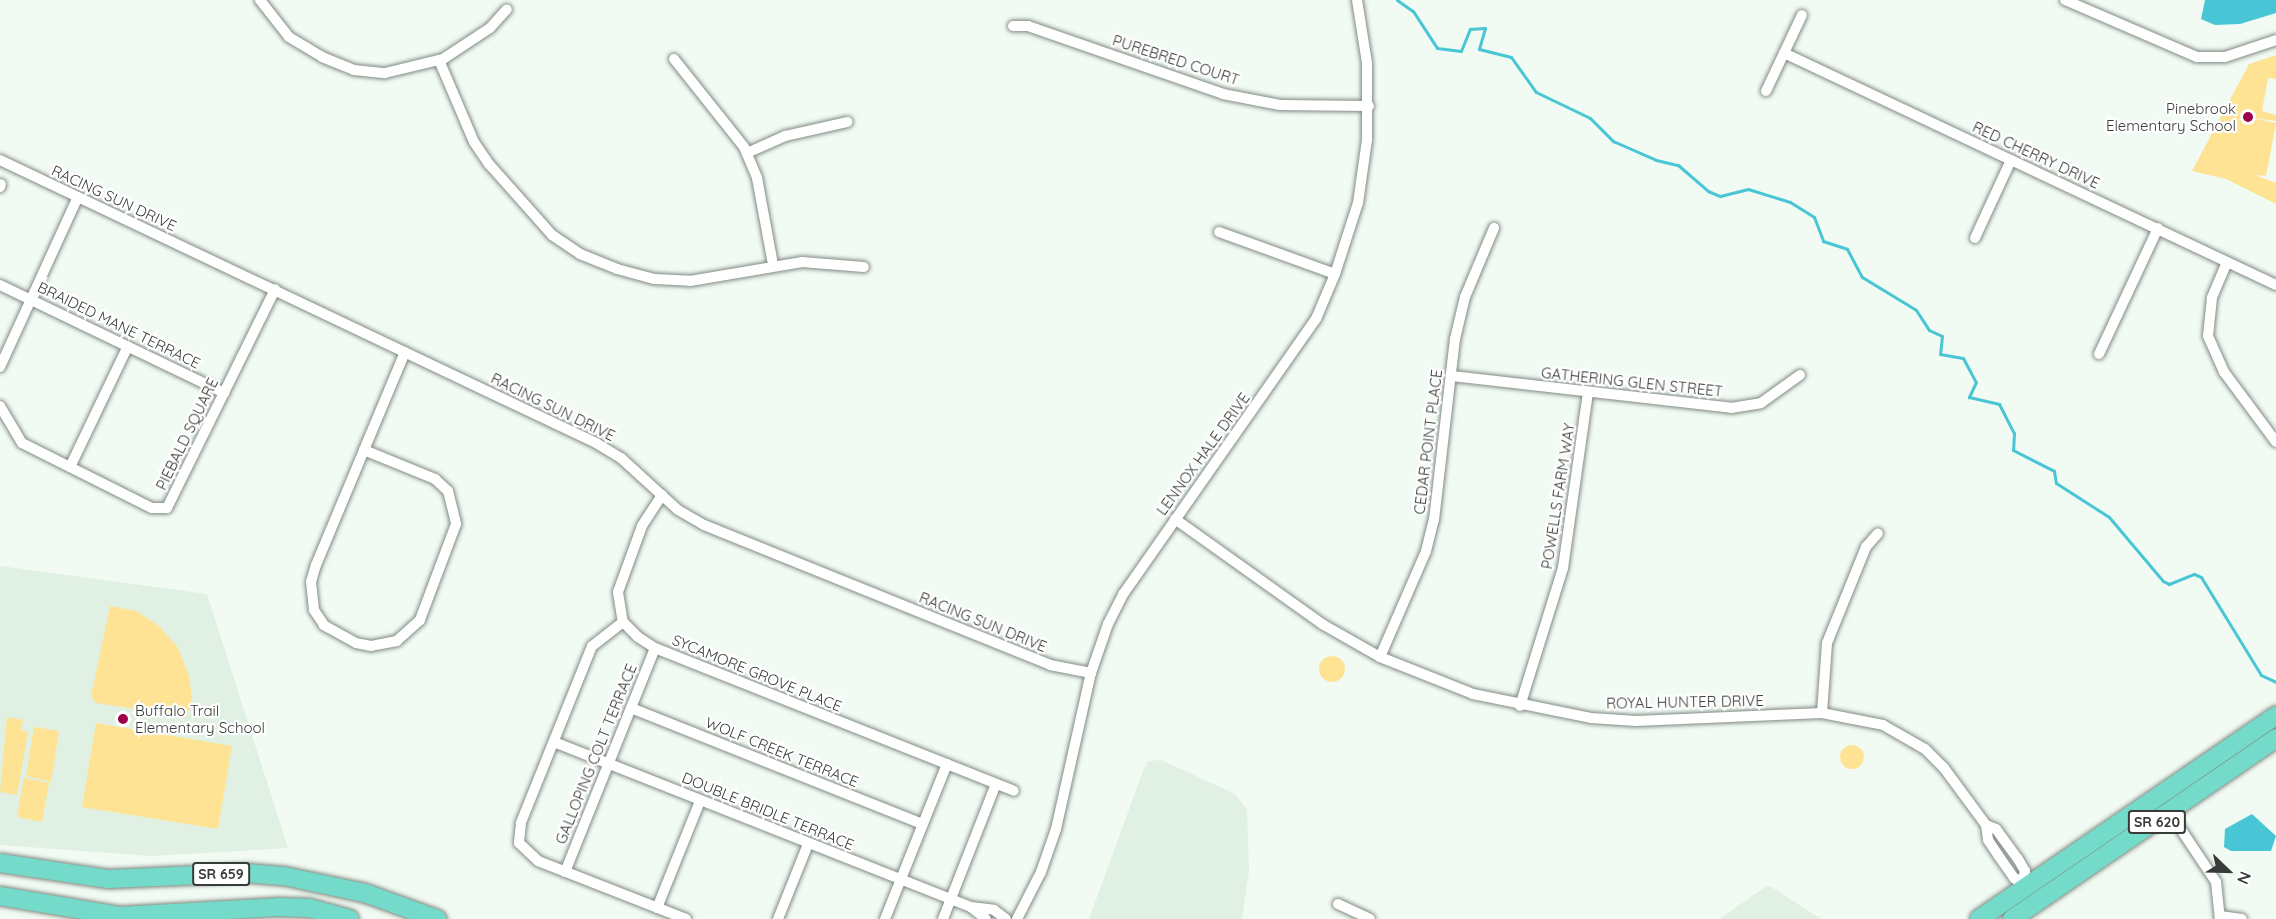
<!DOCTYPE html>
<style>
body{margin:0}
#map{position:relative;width:2276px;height:919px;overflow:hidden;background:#f1fbf3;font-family:Quicksand,sans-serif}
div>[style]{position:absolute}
.built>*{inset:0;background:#e0f0e2}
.green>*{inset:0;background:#fee395}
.round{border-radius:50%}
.water>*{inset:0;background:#48c6d5}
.stream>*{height:3px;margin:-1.5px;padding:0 1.5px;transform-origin:1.5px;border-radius:1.5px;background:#48c6d5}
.roads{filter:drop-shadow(0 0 2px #828b83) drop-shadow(0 0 2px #828b83)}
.street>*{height:10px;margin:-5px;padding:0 5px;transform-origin:5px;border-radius:5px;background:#fff}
.primary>*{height:18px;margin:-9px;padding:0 9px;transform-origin:9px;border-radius:9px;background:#74dbcb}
.dots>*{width:16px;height:16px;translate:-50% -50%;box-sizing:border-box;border:3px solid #fff;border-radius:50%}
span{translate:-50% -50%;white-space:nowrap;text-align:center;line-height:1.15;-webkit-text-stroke:4.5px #fff;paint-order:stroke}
.shield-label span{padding:2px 4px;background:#fff;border:2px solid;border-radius:4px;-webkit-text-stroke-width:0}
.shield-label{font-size:14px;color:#383b38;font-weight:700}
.street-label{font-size:15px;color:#383b38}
.poi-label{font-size:15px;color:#383b38}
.right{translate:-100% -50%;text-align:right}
.left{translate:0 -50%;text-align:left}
.north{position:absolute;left:2198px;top:841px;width:60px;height:60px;-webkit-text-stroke:4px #fff;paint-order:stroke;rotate:113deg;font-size:16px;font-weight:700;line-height:24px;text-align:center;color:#383b38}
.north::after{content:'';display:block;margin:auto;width:21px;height:27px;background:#383b38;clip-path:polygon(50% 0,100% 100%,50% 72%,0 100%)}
</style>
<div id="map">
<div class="built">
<i style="clip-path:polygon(0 566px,207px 594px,288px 848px,152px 856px,0 845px)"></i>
<i style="clip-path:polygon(1161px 760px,1235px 794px,1247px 810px,1249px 871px,1242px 919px,1089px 919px,1143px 771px,1148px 761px)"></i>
<i style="clip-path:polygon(1767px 886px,1770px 886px,1821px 919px,1719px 919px)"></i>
</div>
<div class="green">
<i style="clip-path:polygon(2276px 55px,2276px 79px,2268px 78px,2262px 111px,2276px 115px,2276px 121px,2252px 118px,2276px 123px,2266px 176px,2255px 175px,2276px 183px,2276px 204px,2226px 179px,2192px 171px,2249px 64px)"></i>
<i style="clip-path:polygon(110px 606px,136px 611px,159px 626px,178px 648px,189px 676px,192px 699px,187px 717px,96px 703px,91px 696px)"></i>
<i class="round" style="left:1319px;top:656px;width:26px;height:26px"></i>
<i style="clip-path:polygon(7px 717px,23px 720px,21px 730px,28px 732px,17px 795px,0 792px)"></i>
<i style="clip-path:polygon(96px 723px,232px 746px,218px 829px,82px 807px)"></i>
<i style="clip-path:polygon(34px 727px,59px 731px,51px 782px,26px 776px)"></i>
<i class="round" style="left:1840px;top:745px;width:24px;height:24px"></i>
<i style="clip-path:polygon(24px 778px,49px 783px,42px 822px,17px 817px)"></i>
</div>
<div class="water">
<i style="clip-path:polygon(2205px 0,2276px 0,2276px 13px,2240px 24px,2215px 25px,2201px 19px)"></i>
<i style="clip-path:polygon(2252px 814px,2276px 836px,2271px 851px,2231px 851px,2224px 847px,2225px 829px)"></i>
</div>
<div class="stream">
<i style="left:1397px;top:0;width:19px;rotate:35deg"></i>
<i style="left:1413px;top:11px;width:44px;rotate:57deg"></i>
<i style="left:1437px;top:48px;width:24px;rotate:7deg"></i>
<i style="left:1461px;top:51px;width:24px;rotate:-68deg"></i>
<i style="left:1470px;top:29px;width:15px;rotate:-4deg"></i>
<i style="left:1485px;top:28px;width:22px;rotate:106deg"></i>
<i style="left:1479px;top:49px;width:33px;rotate:14deg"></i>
<i style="left:1511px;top:57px;width:43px;rotate:54.5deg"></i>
<i style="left:1536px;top:92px;width:60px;rotate:25.7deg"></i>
<i style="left:1590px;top:118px;width:33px;rotate:45deg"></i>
<i style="left:1613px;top:141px;width:47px;rotate:23.8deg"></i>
<i style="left:1656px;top:160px;width:23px;rotate:13deg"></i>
<i style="left:1678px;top:165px;width:40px;rotate:41deg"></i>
<i style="left:1708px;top:191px;width:13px;rotate:23deg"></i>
<i style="left:1720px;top:196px;width:29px;rotate:-14deg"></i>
<i style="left:1748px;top:189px;width:44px;rotate:17.2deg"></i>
<i style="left:1790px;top:202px;width:28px;rotate:32deg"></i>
<i style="left:1814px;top:217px;width:26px;rotate:69deg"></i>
<i style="left:1823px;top:241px;width:25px;rotate:18deg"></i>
<i style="left:1847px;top:249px;width:32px;rotate:62deg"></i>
<i style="left:1862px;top:277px;width:63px;rotate:31.4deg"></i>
<i style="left:1916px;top:310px;width:24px;rotate:57deg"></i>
<i style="left:1929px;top:330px;width:14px;rotate:25deg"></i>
<i style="left:1942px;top:336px;width:18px;rotate:96deg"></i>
<i style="left:1940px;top:354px;width:23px;rotate:10deg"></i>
<i style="left:1963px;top:358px;width:27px;rotate:62deg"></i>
<i style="left:1976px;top:382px;width:17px;rotate:115deg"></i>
<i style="left:1969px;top:397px;width:31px;rotate:13deg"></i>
<i style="left:1999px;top:404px;width:33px;rotate:63deg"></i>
<i style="left:2014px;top:433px;width:17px;rotate:93deg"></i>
<i style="left:2013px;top:450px;width:46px;rotate:27.1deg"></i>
<i style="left:2054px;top:471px;width:12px;rotate:81deg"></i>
<i style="left:2056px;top:483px;width:63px;rotate:32.7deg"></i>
<i style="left:2109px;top:517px;width:84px;rotate:49.8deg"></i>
<i style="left:2163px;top:581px;width:7px;rotate:27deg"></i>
<i style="left:2169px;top:584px;width:27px;rotate:-22deg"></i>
<i style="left:2194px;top:574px;width:8px;rotate:23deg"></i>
<i style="left:2201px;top:577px;width:115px;rotate:58.5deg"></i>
<i style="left:2261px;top:675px;width:17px;rotate:25deg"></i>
</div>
<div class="roads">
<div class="street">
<i style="left:260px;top:0;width:47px;rotate:51.9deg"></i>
<i style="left:289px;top:37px;width:39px;rotate:31deg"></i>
<i style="left:322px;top:57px;width:35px;rotate:22deg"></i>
<i style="left:354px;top:70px;width:31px;rotate:6deg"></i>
<i style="left:385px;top:73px;width:60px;rotate:-13.6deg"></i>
<i style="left:443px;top:59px;width:56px;rotate:-33.4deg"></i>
<i style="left:490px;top:28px;width:25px;rotate:-48deg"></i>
<i style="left:2065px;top:0;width:144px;rotate:23.4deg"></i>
<i style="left:2197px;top:57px;width:28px"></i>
<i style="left:2225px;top:57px;width:54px;rotate:-18.4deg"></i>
<i style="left:1013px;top:26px;width:15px"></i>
<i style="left:1028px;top:26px;width:207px;rotate:19.2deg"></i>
<i style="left:1223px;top:94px;width:58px;rotate:10.9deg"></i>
<i style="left:1280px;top:105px;width:89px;rotate:0.6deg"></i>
<i style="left:1784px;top:53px;width:544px;rotate:25.25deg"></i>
<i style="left:674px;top:59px;width:112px;rotate:51.5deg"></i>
<i style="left:744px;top:147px;width:34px;rotate:67deg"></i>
<i style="left:757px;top:178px;width:87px;rotate:79.5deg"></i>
<i style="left:439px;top:60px;width:89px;rotate:66.9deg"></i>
<i style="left:474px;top:142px;width:27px;rotate:56deg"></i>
<i style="left:489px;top:164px;width:95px;rotate:48.4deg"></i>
<i style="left:552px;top:235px;width:34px;rotate:34deg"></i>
<i style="left:580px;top:254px;width:40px;rotate:22deg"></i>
<i style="left:617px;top:269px;width:39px;rotate:15deg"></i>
<i style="left:655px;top:279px;width:35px;rotate:3deg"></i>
<i style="left:690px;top:281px;width:114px;rotate:-9.6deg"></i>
<i style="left:802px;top:262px;width:62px;rotate:4.6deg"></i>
<i style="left:1766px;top:91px;width:84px;rotate:-64.7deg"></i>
<i style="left:747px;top:153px;width:42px;rotate:-24.1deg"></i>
<i style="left:785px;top:136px;width:64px;rotate:-12.7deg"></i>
<i style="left:0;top:160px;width:660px;rotate:25.4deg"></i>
<i style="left:596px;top:443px;width:29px;rotate:31deg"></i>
<i style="left:621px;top:458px;width:77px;rotate:42.4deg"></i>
<i style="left:678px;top:510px;width:30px;rotate:30deg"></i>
<i style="left:704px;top:525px;width:373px;rotate:22deg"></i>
<i style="left:1050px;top:665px;width:42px;rotate:11deg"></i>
<i style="left:0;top:187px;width:3px;rotate:-72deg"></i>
<i style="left:1219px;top:232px;width:123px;rotate:19.9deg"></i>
<i style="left:1975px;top:238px;width:86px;rotate:-65.2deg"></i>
<i style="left:2227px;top:262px;width:39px;rotate:113deg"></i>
<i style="left:2212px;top:298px;width:38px;rotate:96deg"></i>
<i style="left:2208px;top:336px;width:39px;rotate:66deg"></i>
<i style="left:2224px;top:372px;width:87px;rotate:53.4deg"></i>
<i style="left:0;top:285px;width:249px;rotate:25.7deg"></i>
<i style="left:2099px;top:354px;width:139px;rotate:-64.9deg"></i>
<i style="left:0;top:367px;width:187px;rotate:-65.4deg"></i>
<i style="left:1452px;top:376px;width:281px;rotate:6.5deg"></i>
<i style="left:1731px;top:408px;width:30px;rotate:-9deg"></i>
<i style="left:1761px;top:403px;width:48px;rotate:-35.7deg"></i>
<i style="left:0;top:406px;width:43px;rotate:59.3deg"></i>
<i style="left:22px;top:443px;width:145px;rotate:26.6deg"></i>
<i style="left:152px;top:508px;width:15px"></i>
<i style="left:167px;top:508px;width:244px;rotate:-63.7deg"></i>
<i style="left:364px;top:450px;width:77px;rotate:22.2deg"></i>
<i style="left:435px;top:479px;width:18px;rotate:43deg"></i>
<i style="left:448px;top:491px;width:34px;rotate:76deg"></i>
<i style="left:456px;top:524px;width:103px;rotate:110.6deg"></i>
<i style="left:420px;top:620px;width:31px;rotate:138deg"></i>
<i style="left:397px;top:641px;width:26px;rotate:169deg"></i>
<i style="left:371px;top:646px;width:15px;rotate:-169deg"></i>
<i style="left:356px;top:643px;width:37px;rotate:-151deg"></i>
<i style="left:324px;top:625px;width:18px;rotate:-124deg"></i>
<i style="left:314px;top:610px;width:28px;rotate:-96deg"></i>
<i style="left:311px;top:582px;width:18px;rotate:-74deg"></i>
<i style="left:316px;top:565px;width:125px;rotate:-67.3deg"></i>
<i style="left:364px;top:450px;width:106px;rotate:-67.3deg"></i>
<i style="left:70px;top:467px;width:134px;rotate:-64.4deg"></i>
<i style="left:662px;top:495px;width:37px;rotate:123deg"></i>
<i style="left:642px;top:526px;width:70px;rotate:110deg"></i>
<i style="left:618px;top:592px;width:30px;rotate:81deg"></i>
<i style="left:623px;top:622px;width:21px;rotate:45deg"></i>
<i style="left:638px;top:637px;width:20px;rotate:33deg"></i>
<i style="left:655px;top:648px;width:386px;rotate:21.7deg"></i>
<i style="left:1175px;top:519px;width:181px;rotate:35.5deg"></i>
<i style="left:1322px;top:624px;width:67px;rotate:29.6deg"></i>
<i style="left:1380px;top:657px;width:100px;rotate:21.7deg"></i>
<i style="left:1473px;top:694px;width:120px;rotate:11.5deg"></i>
<i style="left:1591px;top:718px;width:45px;rotate:3.8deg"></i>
<i style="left:1636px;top:721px;width:186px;rotate:-2.5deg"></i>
<i style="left:1822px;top:713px;width:62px;rotate:11.1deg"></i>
<i style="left:1883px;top:725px;width:48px;rotate:29.7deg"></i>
<i style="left:1925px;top:749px;width:27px;rotate:45deg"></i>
<i style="left:1944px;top:768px;width:71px;rotate:53.6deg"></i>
<i style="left:1986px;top:825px;width:11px;rotate:22deg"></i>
<i style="left:1996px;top:829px;width:37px;rotate:54deg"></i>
<i style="left:2018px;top:859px;width:14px;rotate:60deg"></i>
<i style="left:2025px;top:871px;width:9px;rotate:103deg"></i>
<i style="left:2023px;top:880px;width:10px;rotate:61deg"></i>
<i style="left:623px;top:622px;width:39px;rotate:142deg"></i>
<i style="left:592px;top:646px;width:191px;rotate:111.9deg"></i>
<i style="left:521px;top:823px;width:20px;rotate:96deg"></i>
<i style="left:519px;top:843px;width:26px;rotate:43deg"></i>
<i style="left:538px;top:861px;width:159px;rotate:21.4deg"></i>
<i style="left:1380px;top:657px;width:116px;rotate:-66.5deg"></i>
<i style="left:1426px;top:551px;width:32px;rotate:-76deg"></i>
<i style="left:1434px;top:520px;width:182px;rotate:-83.4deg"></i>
<i style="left:1455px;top:339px;width:43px;rotate:-76.6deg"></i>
<i style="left:1465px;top:297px;width:75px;rotate:-67.2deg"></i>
<i style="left:1520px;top:706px;width:145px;rotate:-72.7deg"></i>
<i style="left:1563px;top:568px;width:178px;rotate:-81.9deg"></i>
<i style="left:631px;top:708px;width:313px;rotate:21.7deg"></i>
<i style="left:1822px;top:713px;width:70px;rotate:-85.9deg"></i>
<i style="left:1827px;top:643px;width:104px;rotate:-67.9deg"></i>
<i style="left:1866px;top:547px;width:18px;rotate:-49deg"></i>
<i style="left:554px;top:742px;width:448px;rotate:21.6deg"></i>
<i style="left:971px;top:907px;width:19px;rotate:39deg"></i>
<i style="left:2170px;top:813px;width:83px;rotate:56.3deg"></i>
<i style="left:2216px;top:882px;width:37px;rotate:84deg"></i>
<i style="left:1986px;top:825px;width:15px;rotate:82deg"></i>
<i style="left:1988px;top:840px;width:18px;rotate:56deg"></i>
<i style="left:1998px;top:855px;width:29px;rotate:55deg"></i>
<i style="left:2015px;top:879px;width:8px;rotate:7deg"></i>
<i style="left:565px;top:872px;width:241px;rotate:-68.1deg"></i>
<i style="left:1338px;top:904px;width:35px;rotate:25deg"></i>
<i style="left:971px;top:907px;width:23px;rotate:7deg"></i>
<i style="left:994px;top:910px;width:15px;rotate:37deg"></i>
<i style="left:657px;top:908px;width:115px;rotate:-68.1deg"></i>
<i style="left:2220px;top:916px;width:22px;rotate:8deg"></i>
<i style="left:778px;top:919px;width:81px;rotate:-68.2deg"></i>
<i style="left:885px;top:919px;width:167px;rotate:-68.2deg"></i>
<i style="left:943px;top:919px;width:145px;rotate:-68.6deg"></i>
<i style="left:1017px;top:919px;width:53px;rotate:-62.9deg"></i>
<i style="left:1041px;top:872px;width:46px;rotate:-70.8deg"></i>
<i style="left:1056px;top:829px;width:160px;rotate:-77.4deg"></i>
<i style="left:1091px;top:673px;width:52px;rotate:-70.9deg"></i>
<i style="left:1108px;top:624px;width:35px;rotate:-63deg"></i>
<i style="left:1124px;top:593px;width:335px;rotate:-55deg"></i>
<i style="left:1316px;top:319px;width:49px;rotate:-67.1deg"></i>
<i style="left:1335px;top:274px;width:75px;rotate:-72.1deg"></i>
<i style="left:1358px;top:203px;width:64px;rotate:-81.9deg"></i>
<i style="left:1367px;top:140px;width:77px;rotate:-90deg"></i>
<i style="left:1367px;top:63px;width:64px;rotate:-99deg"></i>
</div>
<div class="primary">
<i style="left:0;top:863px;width:110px;rotate:8.4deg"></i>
<i style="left:109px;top:879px;width:137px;rotate:-2.5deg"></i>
<i style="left:246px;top:873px;width:38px;rotate:5deg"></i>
<i style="left:284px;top:876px;width:83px;rotate:11.9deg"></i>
<i style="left:365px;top:893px;width:77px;rotate:19.9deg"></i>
<i style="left:0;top:896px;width:121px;rotate:9.5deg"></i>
<i style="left:119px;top:916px;width:159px;rotate:-3.2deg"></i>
<i style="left:278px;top:907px;width:31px;rotate:2deg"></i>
<i style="left:309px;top:908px;width:42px;rotate:15deg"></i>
<i style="left:1979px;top:919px;width:360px;rotate:-34.4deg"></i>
<i style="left:2012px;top:919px;width:320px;rotate:-34.4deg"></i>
</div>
</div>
<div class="dots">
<i style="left:2248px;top:117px;background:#9e024a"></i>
<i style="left:123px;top:719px;background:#9e024a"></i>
</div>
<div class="shield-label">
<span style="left:2157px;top:822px">SR 620</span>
<span style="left:221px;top:874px">SR 659</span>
</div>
<div class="street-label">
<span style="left:1176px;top:60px;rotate:18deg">PUREBRED COURT</span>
<span style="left:2036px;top:155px;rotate:25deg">RED CHERRY DRIVE</span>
<span style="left:114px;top:198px;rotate:25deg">RACING SUN DRIVE</span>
<span style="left:119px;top:325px;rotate:26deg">BRAIDED MANE TERRACE</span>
<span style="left:1632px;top:382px;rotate:6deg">GATHERING GLEN STREET</span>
<span style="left:553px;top:407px;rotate:26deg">RACING SUN DRIVE</span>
<span style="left:187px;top:434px;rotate:-64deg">PIEBALD SQUARE</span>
<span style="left:1428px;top:442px;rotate:-83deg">CEDAR POINT PLACE</span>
<span style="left:1203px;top:454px;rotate:-54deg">LENNOX HALE DRIVE</span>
<span style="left:1558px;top:496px;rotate:-81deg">POWELLS FARM WAY</span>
<span style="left:983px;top:622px;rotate:22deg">RACING SUN DRIVE</span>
<span style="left:757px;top:673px;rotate:22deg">SYCAMORE GROVE PLACE</span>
<span style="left:1685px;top:702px;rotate:-1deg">ROYAL HUNTER DRIVE</span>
<span style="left:782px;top:752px;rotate:22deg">WOLF CREEK TERRACE</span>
<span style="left:596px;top:754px;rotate:-68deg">GALLOPING COLT TERRACE</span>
<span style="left:768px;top:811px;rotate:22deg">DOUBLE BRIDLE TERRACE</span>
</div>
<div class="poi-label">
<span class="right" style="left:2236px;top:117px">Pinebrook<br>Elementary School</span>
<span class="left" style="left:135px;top:719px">Buffalo Trail<br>Elementary School</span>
</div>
<div class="north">N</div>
</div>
